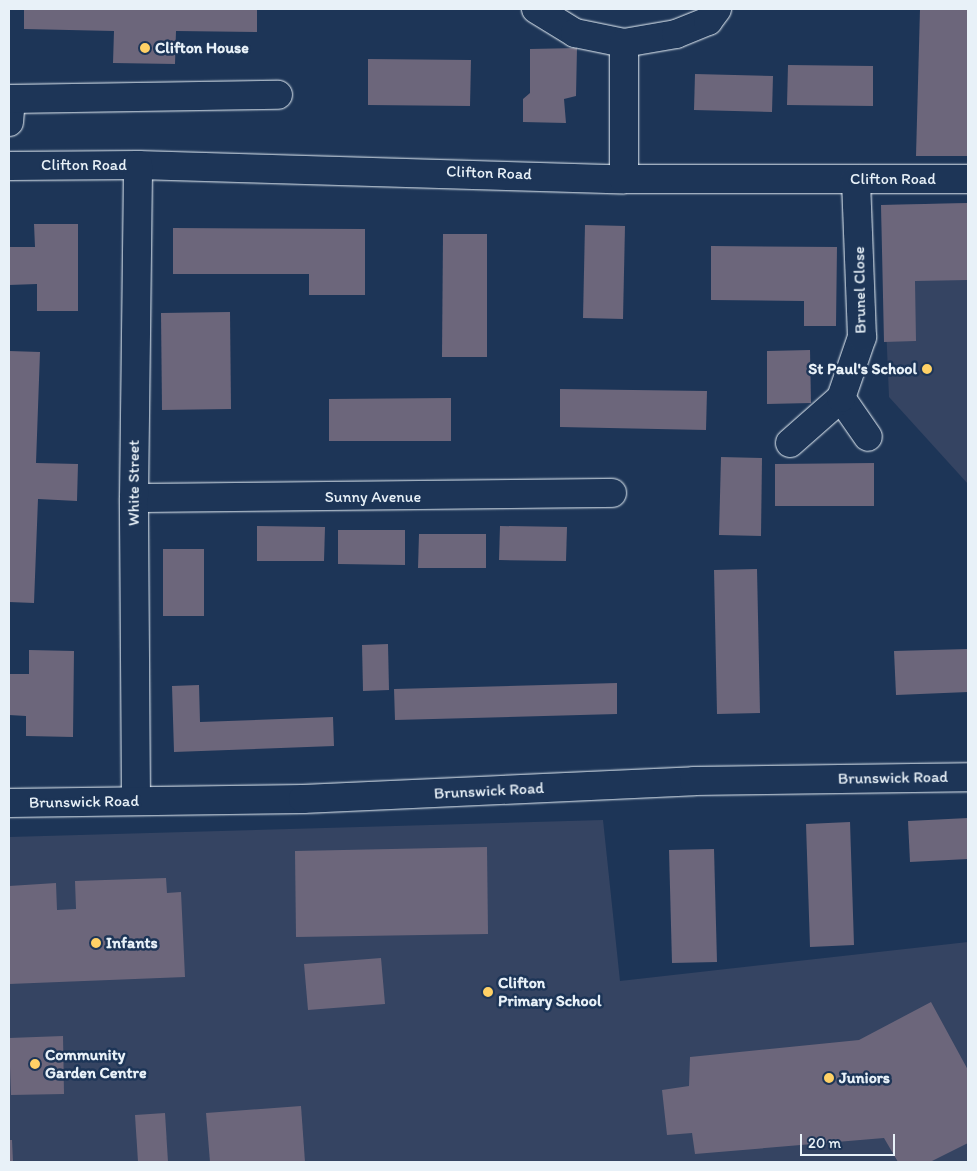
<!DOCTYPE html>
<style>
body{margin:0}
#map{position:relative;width:977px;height:1171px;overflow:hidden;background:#1d3557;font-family:Itim,sans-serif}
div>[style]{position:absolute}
.built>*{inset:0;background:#354462}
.building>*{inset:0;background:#6c667b}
.roads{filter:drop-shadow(0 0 1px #e8f1f8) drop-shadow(0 0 1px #e8f1f8)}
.minor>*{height:28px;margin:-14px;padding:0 14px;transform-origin:14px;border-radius:14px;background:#1d3557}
.dots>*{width:14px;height:14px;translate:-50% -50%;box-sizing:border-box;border:2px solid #1d3557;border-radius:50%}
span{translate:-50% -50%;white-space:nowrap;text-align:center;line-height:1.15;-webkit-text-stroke:5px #1d3557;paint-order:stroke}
.poi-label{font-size:16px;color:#e8f1f8;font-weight:700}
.left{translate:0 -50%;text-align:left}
.right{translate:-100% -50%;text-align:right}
.street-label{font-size:16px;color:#e8f1f8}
.frame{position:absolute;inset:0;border:10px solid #e8f1f8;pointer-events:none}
.scale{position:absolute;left:800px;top:1134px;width:95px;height:22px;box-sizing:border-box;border:2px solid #e8f1f8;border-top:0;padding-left:6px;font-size:15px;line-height:18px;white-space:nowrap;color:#e8f1f8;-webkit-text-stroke:4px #1d3557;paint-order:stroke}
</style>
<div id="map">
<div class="built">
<i style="clip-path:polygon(968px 203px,968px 484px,889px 397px,881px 205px)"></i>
<i style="clip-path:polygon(603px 820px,620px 981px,968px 942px,968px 1162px,9px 1162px,9px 837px)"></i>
</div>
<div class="building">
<i style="clip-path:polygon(24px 9px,257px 9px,257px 32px,176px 31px,175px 64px,113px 63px,114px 31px,24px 29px)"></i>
<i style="clip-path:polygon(920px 9px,968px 9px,968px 156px,916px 156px)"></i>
<i style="clip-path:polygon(577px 48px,576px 96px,564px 99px,566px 123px,523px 122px,523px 99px,530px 93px,530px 49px)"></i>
<i style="clip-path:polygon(368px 59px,471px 60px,470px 106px,368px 105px)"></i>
<i style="clip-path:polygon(788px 65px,873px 66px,873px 106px,787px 105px)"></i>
<i style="clip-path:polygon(695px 74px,773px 76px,772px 112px,694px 110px)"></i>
<i style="clip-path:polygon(968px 203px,968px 280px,915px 281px,916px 341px,884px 342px,881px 205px)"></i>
<i style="clip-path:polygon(34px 224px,78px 224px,78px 311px,37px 311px,37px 284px,9px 285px,9px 247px,35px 247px)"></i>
<i style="clip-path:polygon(585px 225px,625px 226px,623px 319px,583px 318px)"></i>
<i style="clip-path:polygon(173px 228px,365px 229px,365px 295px,309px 295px,309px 274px,173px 274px)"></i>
<i style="clip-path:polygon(443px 234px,487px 234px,487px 357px,442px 357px)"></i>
<i style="clip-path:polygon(711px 246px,837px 247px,836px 326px,804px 326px,804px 301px,711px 300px)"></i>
<i style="clip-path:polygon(230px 312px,231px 409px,162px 410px,161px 313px)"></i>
<i style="clip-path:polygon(810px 350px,811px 403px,767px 404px,767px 351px)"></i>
<i style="clip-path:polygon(9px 351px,40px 352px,36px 463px,78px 464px,77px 501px,38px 499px,34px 603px,9px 602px)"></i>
<i style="clip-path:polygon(560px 389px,707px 391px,706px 430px,560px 427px)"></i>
<i style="clip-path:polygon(451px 398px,451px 441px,329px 441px,329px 399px)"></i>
<i style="clip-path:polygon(721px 457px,762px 458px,761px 536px,719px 535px)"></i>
<i style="clip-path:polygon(874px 463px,874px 506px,775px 506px,775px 464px)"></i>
<i style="clip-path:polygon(257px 526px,325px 527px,324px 561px,257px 561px)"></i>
<i style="clip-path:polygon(500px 526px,567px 527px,566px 561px,499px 560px)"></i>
<i style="clip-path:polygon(338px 530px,405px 530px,405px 565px,338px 564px)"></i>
<i style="clip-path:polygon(419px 534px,486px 534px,486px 568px,418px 568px)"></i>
<i style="clip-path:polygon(163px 549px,204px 549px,204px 616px,163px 616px)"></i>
<i style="clip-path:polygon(757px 569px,760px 713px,717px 714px,714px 570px)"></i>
<i style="clip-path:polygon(388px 644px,389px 690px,363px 691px,362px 645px)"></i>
<i style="clip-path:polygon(968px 649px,968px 692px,896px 695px,894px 651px)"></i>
<i style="clip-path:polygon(29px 650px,74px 651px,73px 737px,26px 736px,26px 716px,9px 715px,9px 674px,29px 674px)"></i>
<i style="clip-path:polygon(617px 683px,617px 714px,395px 720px,394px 689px)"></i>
<i style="clip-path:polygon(199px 685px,200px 722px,333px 717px,334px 746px,174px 752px,172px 686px)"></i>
<i style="clip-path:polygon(968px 818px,968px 859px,910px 862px,908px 821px)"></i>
<i style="clip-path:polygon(850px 822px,854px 945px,810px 947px,806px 824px)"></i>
<i style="clip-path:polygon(487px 847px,488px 934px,296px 937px,295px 851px)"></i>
<i style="clip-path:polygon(714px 849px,717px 962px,672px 963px,669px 850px)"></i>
<i style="clip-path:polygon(166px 878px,167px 893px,181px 892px,185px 977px,9px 984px,9px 886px,56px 883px,57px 910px,76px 909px,75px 881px)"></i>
<i style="clip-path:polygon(381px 958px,385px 1004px,308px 1010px,304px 964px)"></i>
<i style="clip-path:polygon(931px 1002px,968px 1070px,968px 1143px,930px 1162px,898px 1162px,884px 1138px,695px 1154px,692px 1133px,667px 1135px,662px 1090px,689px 1086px,690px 1057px,859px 1040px)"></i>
<i style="clip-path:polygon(63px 1036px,64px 1094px,11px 1095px,9px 1038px)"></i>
<i style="clip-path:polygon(301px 1106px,305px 1162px,210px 1162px,206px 1113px)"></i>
<i style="clip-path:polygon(165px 1113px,168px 1162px,138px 1162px,135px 1115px)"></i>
<i style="clip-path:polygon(9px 1140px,12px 1140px,13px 1162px,9px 1162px)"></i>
</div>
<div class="roads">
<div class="minor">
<i style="left:536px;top:9px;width:46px;rotate:31.6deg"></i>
<i style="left:575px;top:33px;width:50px;rotate:11.5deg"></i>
<i style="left:624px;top:43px;width:53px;rotate:-9.8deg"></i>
<i style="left:676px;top:34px;width:35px;rotate:-22deg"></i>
<i style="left:708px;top:21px;width:15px;rotate:-53deg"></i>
<i style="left:9px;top:122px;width:23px;rotate:-85deg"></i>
<i style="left:11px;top:99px;width:267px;rotate:-0.9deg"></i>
<i style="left:9px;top:166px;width:129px;rotate:-0.4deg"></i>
<i style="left:138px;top:165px;width:486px;rotate:1.7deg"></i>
<i style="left:624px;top:179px;width:344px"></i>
<i style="left:624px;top:179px;width:136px;rotate:-90deg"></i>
<i style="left:841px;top:398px;width:47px;rotate:55.3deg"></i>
<i style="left:790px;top:443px;width:68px;rotate:-41.4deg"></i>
<i style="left:841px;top:398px;width:65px;rotate:-71deg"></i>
<i style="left:862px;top:337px;width:158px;rotate:-92.2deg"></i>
<i style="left:134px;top:498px;width:478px;rotate:-0.6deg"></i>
<i style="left:136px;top:801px;width:303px;rotate:-90.4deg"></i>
<i style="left:134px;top:498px;width:333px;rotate:-89.3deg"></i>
<i style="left:9px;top:803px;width:294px;rotate:-0.8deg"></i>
<i style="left:303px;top:799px;width:391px;rotate:-2.6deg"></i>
<i style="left:694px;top:781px;width:274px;rotate:-0.8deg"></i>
</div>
</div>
<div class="dots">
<i style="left:145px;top:48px;background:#ffd166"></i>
<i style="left:927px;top:369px;background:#ffd166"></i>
<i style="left:96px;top:943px;background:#ffd166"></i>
<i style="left:488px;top:992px;background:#ffd166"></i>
<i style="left:35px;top:1064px;background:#ffd166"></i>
<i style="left:829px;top:1078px;background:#ffd166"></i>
</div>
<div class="poi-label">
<span class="left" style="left:155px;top:48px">Clifton House</span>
<span class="right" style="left:917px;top:369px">St Paul's School</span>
<span class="left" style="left:106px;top:943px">Infants</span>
<span class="left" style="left:498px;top:992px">Clifton<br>Primary School</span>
<span class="left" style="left:45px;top:1064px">Community<br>Garden Centre</span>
<span class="left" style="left:839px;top:1078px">Juniors</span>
</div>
<div class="street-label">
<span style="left:84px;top:165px">Clifton Road</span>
<span style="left:489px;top:173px;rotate:2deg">Clifton Road</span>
<span style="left:893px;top:179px">Clifton Road</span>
<span style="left:860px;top:290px;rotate:-91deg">Brunel Close</span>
<span style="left:134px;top:483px;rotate:-90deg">White Street</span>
<span style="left:373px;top:497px">Sunny Avenue</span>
<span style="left:893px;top:778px;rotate:-1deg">Brunswick Road</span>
<span style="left:489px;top:791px;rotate:-3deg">Brunswick Road</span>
<span style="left:84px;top:802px;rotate:-1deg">Brunswick Road</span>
</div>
<div class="frame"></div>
<div class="scale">20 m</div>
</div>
